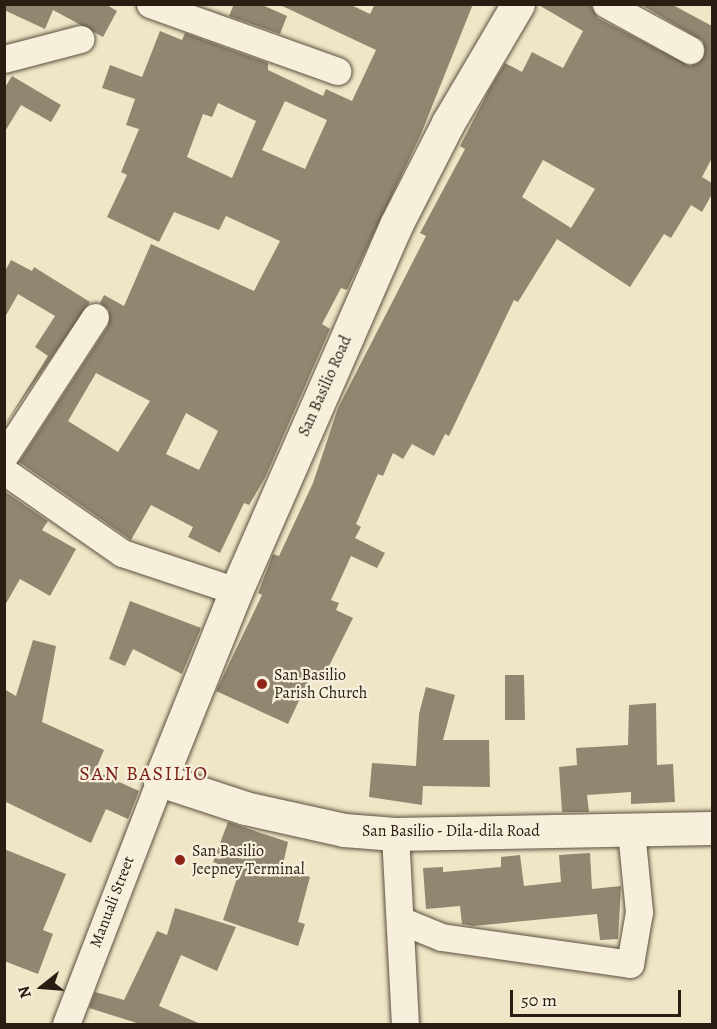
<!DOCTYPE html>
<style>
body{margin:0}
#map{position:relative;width:717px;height:1029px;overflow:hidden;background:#f0e6c7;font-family:Alegreya,serif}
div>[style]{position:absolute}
.building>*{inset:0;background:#918670}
.roads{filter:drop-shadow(0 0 2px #5c4f3e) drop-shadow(0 0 2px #5c4f3e)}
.minor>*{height:27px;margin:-13.5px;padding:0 13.5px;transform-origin:13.5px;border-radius:13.5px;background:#f5efdb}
.tertiary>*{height:33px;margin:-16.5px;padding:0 16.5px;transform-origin:16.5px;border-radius:16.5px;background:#f5efdb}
.dots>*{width:16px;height:16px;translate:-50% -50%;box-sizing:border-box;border:3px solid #f5efdb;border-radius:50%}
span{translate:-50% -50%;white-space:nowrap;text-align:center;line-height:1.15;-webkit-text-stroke:4.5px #f5efdb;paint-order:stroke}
.street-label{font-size:16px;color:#2b1d11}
.poi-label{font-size:16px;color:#2b1d11}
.left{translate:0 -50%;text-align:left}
.quarter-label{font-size:20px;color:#7a1f14;letter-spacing:1.5px}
.frame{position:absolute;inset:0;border:6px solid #2b1d11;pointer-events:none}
.north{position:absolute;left:12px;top:957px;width:60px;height:60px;-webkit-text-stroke:4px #f5efdb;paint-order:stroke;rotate:253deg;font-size:16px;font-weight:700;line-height:24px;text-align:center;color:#2b1d11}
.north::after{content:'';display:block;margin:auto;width:21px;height:27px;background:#2b1d11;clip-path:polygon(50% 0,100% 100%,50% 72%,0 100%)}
.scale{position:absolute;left:510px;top:990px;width:171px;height:27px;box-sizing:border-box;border:3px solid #2b1d11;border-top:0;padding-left:8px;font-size:18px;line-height:21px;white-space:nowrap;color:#2b1d11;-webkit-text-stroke:4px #f5efdb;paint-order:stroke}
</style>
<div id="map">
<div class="building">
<i style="clip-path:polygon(4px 4px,105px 4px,117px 11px,103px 37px,53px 10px,45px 29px,4px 10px)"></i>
<i style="clip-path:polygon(234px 4px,260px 4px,287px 16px,280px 34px,229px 16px)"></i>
<i style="clip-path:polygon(evenodd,278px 4px,349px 4px,370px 14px,375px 4px,473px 4px,421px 134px,347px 290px,341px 288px,322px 324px,330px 329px,265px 478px,249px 505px,244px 503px,220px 553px,188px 537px,193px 527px,151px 505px,131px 540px,19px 462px,108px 326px,109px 310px,100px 303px,104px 295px,124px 306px,151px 244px,254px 291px,280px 241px,226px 216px,219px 230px,174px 212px,159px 242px,107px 217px,127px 175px,121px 172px,139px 129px,126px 125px,135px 99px,102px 88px,110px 65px,142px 77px,160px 31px,182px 40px,185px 33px,268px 63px,268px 70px,323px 96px,326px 89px,352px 101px,376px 50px,278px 4px,285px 101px,327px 120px,305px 169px,262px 150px,285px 101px,278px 4px,218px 103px,256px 121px,232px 178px,187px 157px,203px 114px,212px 117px,218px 103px,278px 4px,96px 373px,150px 401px,118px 452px,68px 421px,96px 373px,278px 4px,186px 413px,218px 431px,199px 470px,166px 454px,186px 413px)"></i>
<i style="clip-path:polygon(evenodd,537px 4px,590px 4px,598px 18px,690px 66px,703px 58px,703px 41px,640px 4px,671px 4px,712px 26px,712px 158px,702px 177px,712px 183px,712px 194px,702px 212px,691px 205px,671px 238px,664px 234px,630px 287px,557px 239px,518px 302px,514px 300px,449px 436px,445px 434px,434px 456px,412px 444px,403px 459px,393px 453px,383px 476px,378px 474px,356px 524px,361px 527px,355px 538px,385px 553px,377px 568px,351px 556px,331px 600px,339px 603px,336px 610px,353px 618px,323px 678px,312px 673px,288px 724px,216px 691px,262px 595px,258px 593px,273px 554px,279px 556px,313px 483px,338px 408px,426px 236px,420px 233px,465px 149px,460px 146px,489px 90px,505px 63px,522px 72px,532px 52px,563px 68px,583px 31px,537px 4px,543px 160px,595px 189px,571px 228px,522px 197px,543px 160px)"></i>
<i style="clip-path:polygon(12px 76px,61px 105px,51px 122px,21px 105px,4px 133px,4px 89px)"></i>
<i style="clip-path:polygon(11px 260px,32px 271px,34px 267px,90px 302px,4px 426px,48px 356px,35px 347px,55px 316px,18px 294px,4px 319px,4px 273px)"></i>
<i style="clip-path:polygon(4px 491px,48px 521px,42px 530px,76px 549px,50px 596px,20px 579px,4px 607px)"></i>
<i style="clip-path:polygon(130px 601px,201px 628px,182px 674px,133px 649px,125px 666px,109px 659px)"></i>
<i style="clip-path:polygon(33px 640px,56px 646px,42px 722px,104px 750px,95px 771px,139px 791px,128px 819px,106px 809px,91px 843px,4px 801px,4px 689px,16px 696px)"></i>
<i style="clip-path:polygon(505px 675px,524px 675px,525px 720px,505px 720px)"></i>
<i style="clip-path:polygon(426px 687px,455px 695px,443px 740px,489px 740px,490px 787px,423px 786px,422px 805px,369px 797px,372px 763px,416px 766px,419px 714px)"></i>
<i style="clip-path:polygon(656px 703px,657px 765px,673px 764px,675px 802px,631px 804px,631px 792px,587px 795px,589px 812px,562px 812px,559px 767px,577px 765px,576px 748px,628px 745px,629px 705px)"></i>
<i style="clip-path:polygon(228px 822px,288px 842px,282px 869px,310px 877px,298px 922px,305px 924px,298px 946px,223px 920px,239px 872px,213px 862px)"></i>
<i style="clip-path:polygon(4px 849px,66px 874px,43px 930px,53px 934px,38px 974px,4px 961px)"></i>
<i style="clip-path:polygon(590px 853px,592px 889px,621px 886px,618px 939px,600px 940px,597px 914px,473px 926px,462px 924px,460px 906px,426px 909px,423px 868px,443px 867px,443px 872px,501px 867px,501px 857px,520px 855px,524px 886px,561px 882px,559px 855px)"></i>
<i style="clip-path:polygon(175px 908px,236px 927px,217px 971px,181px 955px,159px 1006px,201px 1024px,140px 1024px,89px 1008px,95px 992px,124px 1000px,157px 931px,167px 935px)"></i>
</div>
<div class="roads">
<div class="minor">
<i style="left:150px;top:4px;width:199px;rotate:19.7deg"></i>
<i style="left:606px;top:4px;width:96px;rotate:28.7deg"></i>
<i style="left:4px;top:59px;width:79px;rotate:-14.7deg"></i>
<i style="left:4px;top:456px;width:166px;rotate:-56.8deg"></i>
<i style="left:4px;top:471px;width:144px;rotate:34.8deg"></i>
<i style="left:122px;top:553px;width:120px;rotate:18.4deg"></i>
<i style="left:395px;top:834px;width:190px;rotate:87deg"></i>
<i style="left:400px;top:920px;width:44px;rotate:22.5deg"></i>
<i style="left:441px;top:937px;width:191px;rotate:8.1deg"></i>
<i style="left:630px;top:964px;width:53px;rotate:-80.2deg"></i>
<i style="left:639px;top:912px;width:82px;rotate:-95.6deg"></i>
<i style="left:66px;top:1024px;width:261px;rotate:-68.9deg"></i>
</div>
<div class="tertiary">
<i style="left:518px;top:4px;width:138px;rotate:120.5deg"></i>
<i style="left:448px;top:123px;width:114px;rotate:117deg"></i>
<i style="left:396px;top:225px;width:399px;rotate:113.6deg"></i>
<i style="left:236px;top:591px;width:204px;rotate:111.9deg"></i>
<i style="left:160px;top:780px;width:89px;rotate:18.2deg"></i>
<i style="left:245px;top:808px;width:101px;rotate:12.5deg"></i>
<i style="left:344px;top:830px;width:51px;rotate:4.5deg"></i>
<i style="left:395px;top:834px;width:317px;rotate:-1.1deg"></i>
</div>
</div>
<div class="dots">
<i style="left:262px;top:684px;background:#8f2418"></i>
<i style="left:180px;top:860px;background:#8f2418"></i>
</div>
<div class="street-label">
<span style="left:325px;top:386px;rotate:-66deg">San Basilio Road</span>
<span style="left:451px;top:831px">San Basilio - Dila-dila Road</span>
<span style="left:112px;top:902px;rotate:-69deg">Manuali Street</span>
</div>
<div class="poi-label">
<span class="left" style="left:274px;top:684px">San Basilio<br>Parish Church</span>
<span class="left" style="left:192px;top:860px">San Basilio<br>Jeepney Terminal</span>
</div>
<div class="quarter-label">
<span style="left:144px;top:773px">SAN BASILIO</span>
</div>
<div class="frame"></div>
<div class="north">N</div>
<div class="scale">50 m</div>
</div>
